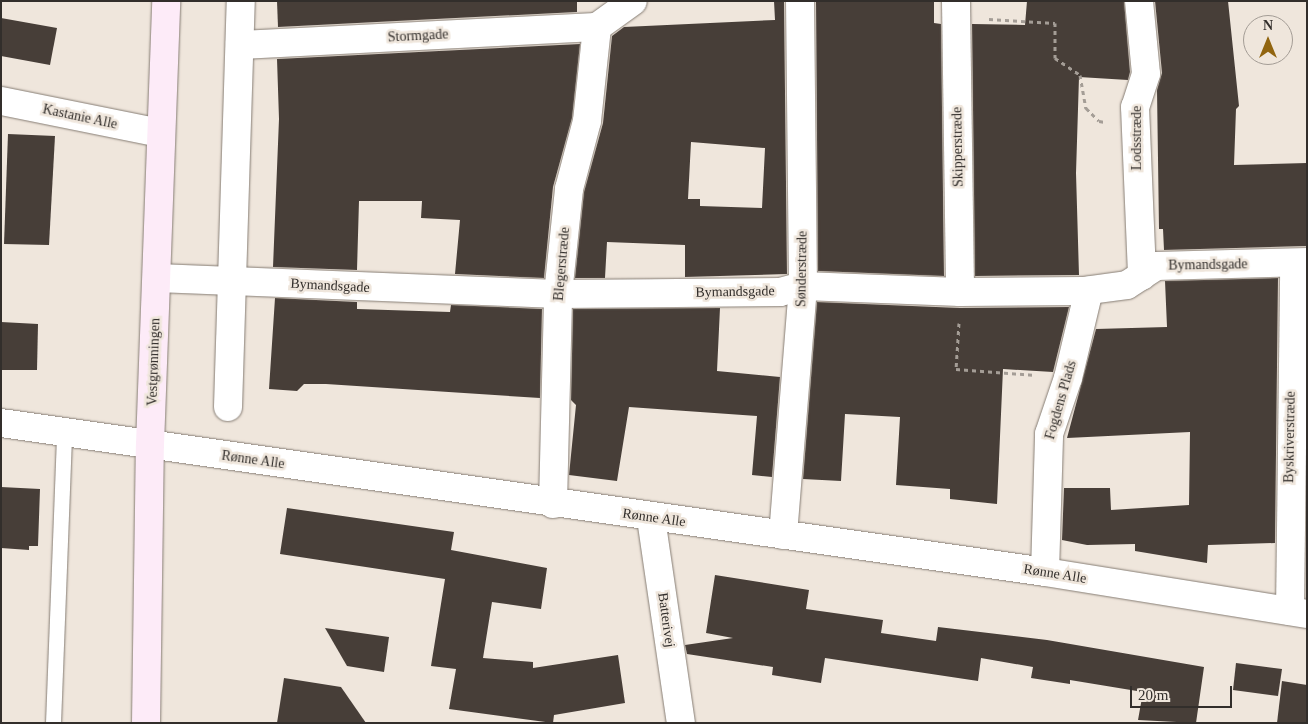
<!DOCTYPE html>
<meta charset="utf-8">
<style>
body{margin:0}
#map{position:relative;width:1308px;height:724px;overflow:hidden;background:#efe6dc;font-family:"Times New Roman",serif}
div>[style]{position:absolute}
.building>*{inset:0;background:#473e38}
.path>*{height:3px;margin-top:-1.5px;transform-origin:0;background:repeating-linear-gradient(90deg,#a49d96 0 4px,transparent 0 8px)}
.roads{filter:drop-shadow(0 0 1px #867d74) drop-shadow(0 0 1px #867d74)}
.lane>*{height:15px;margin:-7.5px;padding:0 7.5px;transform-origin:7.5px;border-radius:7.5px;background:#fff}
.street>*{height:28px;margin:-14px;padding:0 14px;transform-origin:14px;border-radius:14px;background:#fff}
.secondary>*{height:28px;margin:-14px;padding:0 14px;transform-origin:14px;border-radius:14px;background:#fdebf8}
span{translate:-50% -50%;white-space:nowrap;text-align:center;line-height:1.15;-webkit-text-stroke:5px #efe6dc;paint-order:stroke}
.street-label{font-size:14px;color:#322e2b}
.frame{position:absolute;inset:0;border:2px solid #322e2b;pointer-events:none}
.north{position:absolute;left:1243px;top:15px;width:50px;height:50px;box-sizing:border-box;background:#efe6dc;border:1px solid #a39c95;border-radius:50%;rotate:0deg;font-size:14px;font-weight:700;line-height:20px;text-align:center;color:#322e2b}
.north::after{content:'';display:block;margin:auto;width:18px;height:22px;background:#916510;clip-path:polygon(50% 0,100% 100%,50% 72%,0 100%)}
.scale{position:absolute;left:1130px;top:686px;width:102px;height:22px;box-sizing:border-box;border:2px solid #322e2b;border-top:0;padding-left:6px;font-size:15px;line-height:18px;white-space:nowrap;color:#322e2b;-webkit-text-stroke:4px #efe6dc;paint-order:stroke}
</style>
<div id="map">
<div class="building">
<i style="clip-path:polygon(277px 1px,577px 1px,577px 12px,278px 27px)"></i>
<i style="clip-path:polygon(evenodd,774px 1px,784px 1px,787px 274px,685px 277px,685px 245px,607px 242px,605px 278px,575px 278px,584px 192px,603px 123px,612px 36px,624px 27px,775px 20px,774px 1px,691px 142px,765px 148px,762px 208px,700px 206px,700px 199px,688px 199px,691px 142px)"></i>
<i style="clip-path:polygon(816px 1px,934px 1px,934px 23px,941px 24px,944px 276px,818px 271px)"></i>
<i style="clip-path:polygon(1027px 1px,1124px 1px,1130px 72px,1128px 80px,1079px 77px,1076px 173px,1079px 275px,975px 276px,972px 24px,1025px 25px)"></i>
<i style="clip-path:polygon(1155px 1px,1228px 1px,1239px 106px,1236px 109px,1234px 165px,1307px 163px,1306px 246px,1164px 250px,1163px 229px,1159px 229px,1157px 90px,1162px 73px)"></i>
<i style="clip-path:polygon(1px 18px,57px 28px,50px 65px,1px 56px)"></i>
<i style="clip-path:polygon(580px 44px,572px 118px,553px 187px,544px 278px,455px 274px,460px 220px,421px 218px,422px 201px,359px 201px,357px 270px,273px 267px,279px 119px,277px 59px)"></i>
<i style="clip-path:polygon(8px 134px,55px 136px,49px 245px,4px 244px)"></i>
<i style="clip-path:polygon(1278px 278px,1275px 543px,1208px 545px,1207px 563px,1135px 551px,1135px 544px,1087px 545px,1062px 540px,1064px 488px,1110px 488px,1111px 510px,1189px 505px,1190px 432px,1067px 438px,1096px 329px,1167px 327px,1165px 281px)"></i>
<i style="clip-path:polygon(275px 298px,357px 302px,357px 309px,450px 312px,451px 305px,542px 309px,540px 398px,326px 384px,304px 384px,297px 391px,269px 389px)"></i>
<i style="clip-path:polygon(817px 302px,960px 308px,1069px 307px,1053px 372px,1003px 369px,997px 504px,950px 499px,950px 489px,896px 485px,900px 417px,845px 414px,841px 481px,803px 479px)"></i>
<i style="clip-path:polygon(720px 308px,717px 371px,780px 377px,772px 477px,752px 475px,757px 416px,629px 407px,617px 481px,569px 475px,576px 405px,571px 400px,573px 309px)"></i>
<i style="clip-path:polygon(1px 322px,38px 324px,37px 370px,1px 370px)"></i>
<i style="clip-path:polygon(1px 487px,40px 489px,38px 546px,29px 546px,29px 550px,1px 548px)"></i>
<i style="clip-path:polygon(287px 508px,454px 532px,451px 550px,547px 568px,541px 609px,492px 602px,483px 658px,533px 662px,533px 668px,618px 655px,625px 703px,554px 715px,553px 723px,449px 709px,456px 669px,431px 666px,445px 579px,280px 554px)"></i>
<i style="clip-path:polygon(715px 575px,809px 590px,806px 609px,883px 620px,881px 633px,936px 641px,938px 627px,1047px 640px,1204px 667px,1196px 723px,1138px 720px,1143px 692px,1070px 680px,1070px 684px,1031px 678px,1033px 667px,981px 658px,978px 681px,825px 658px,821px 683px,772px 675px,773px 667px,687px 654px,685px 645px,733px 638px,706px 633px)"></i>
<i style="clip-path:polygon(325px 628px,389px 637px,384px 672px,347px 666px)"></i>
<i style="clip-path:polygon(1236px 663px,1282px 669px,1278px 696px,1233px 690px)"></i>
<i style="clip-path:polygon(284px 678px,341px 687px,366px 723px,277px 723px)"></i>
<i style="clip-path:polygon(1282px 681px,1307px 685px,1307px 723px,1277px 723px)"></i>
</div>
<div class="path">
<i style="left:989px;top:19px;width:66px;rotate:3.5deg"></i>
<i style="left:1055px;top:23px;width:35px;rotate:90deg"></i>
<i style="left:1055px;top:58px;width:30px;rotate:34deg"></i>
<i style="left:1080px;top:75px;width:34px;rotate:80deg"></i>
<i style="left:1086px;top:108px;width:18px;rotate:45deg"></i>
<i style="left:1099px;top:121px;width:6px;rotate:9deg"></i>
<i style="left:959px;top:323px;width:46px;rotate:93.7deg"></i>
<i style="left:956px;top:369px;width:80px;rotate:4.3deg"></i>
</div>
<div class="roads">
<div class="lane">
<i style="left:53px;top:723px;width:291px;rotate:-87.8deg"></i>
</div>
<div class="street">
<i style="left:956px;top:1px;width:291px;rotate:89.2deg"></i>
<i style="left:1139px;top:1px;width:73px;rotate:84.5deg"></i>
<i style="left:1146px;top:74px;width:35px;rotate:108deg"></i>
<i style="left:1135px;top:107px;width:169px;rotate:87.6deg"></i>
<i style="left:597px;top:27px;width:44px;rotate:-35.8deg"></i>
<i style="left:240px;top:45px;width:357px;rotate:-2.9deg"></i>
<i style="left:1px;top:101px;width:161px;rotate:11.4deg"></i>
<i style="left:157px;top:278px;width:401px;rotate:2.3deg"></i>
<i style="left:558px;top:294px;width:222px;rotate:-0.5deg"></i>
<i style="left:780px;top:292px;width:24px;rotate:-15deg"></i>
<i style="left:803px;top:286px;width:157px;rotate:2.2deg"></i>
<i style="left:960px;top:292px;width:123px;rotate:-0.5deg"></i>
<i style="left:1083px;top:291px;width:44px;rotate:-7.8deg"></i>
<i style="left:1127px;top:285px;width:35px;rotate:-33deg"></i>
<i style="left:1156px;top:266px;width:151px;rotate:-1.5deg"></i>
<i style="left:228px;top:407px;width:406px;rotate:-88.2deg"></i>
<i style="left:1px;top:423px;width:1055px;rotate:8.12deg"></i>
<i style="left:1045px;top:572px;width:265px;rotate:9.1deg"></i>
<i style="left:553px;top:504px;width:210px;rotate:-88.6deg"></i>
<i style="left:558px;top:294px;width:106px;rotate:-84deg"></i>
<i style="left:569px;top:189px;width:70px;rotate:-75.2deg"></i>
<i style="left:587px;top:121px;width:95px;rotate:-83.9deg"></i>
<i style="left:651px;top:518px;width:207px;rotate:81.7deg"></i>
<i style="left:783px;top:535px;width:250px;rotate:-85.4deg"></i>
<i style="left:803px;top:286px;width:285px;rotate:-90.6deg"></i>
<i style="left:1045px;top:572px;width:138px;rotate:-88.3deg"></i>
<i style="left:1049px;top:434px;width:59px;rotate:-71.3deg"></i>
<i style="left:1068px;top:378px;width:90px;rotate:-76.6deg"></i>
<i style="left:1290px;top:611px;width:348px;rotate:-89.3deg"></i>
</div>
<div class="secondary">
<i style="left:146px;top:723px;width:278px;rotate:-89.2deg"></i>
<i style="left:150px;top:445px;width:444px;rotate:-87.9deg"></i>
</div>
</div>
<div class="street-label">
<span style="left:418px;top:36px;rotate:-3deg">Stormgade</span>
<span style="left:80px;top:117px;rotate:12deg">Kastanie Alle</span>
<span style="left:1137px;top:138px;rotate:-90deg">Lodsstræde</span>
<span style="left:958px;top:147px;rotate:-91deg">Skipperstræde</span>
<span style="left:562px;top:264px;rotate:-85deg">Blegerstræde</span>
<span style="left:1208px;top:265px;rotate:-1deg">Bymandsgade</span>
<span style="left:802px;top:269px;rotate:-89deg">Sønderstræde</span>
<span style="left:330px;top:286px;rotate:3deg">Bymandsgade</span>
<span style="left:735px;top:292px;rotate:-1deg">Bymandsgade</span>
<span style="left:154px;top:362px;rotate:-88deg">Vestgrønningen</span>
<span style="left:1061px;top:400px;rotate:-74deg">Fogdens Plads</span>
<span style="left:1290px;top:437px;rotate:-89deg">Byskriverstræde</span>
<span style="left:253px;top:460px;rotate:8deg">Rønne Alle</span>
<span style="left:654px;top:518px;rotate:8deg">Rønne Alle</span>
<span style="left:1055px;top:574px;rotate:9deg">Rønne Alle</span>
<span style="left:666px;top:620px;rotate:82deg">Batterivej</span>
</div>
<div class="frame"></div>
<div class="north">N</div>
<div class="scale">20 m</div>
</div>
